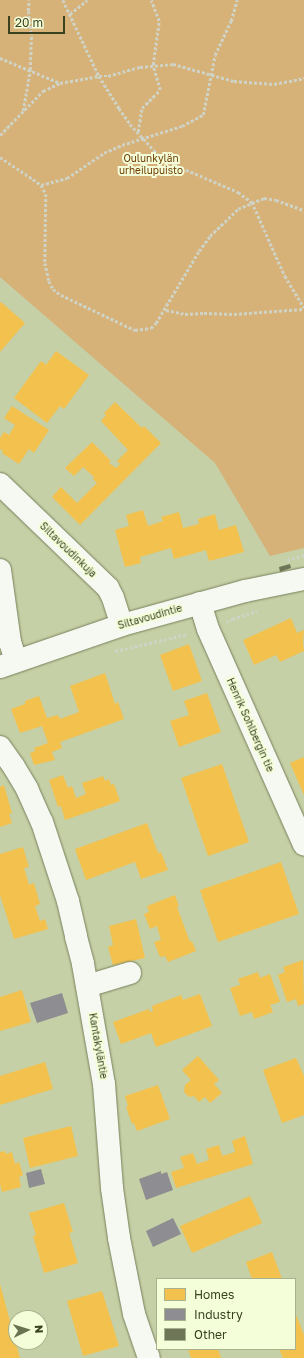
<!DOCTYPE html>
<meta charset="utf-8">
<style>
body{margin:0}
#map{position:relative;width:304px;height:1358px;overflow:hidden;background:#c6d0a6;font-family:"Golos Text",sans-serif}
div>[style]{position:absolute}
.green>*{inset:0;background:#d6b178}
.homes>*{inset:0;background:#f2c14e}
.industry>*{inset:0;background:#8d8d92}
.building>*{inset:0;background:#6f7557}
.path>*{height:2.5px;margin-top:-1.25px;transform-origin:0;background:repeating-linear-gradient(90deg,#cfd3c5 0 3px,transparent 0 5px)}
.roads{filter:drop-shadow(0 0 1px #79815d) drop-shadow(0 0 1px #79815d)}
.minor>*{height:22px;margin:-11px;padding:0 11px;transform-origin:11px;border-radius:11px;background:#f6f8f2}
.major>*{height:22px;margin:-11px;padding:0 11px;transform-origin:11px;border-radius:11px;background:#f6f8f2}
span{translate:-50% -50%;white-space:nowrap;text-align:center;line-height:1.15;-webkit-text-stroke:4px #f4fed8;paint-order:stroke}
.park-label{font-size:10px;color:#6f3c02}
.street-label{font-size:10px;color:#394121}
.legend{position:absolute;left:156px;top:1278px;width:140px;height:72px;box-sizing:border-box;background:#f4fed8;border:1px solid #a9b28f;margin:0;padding:5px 7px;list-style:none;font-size:12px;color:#394121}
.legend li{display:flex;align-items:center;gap:8px;height:20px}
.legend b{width:20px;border:1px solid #a9b28f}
.north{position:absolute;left:8px;top:1310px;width:40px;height:40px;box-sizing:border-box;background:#f4fed8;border:1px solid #a9b28f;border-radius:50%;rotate:86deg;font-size:11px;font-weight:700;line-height:16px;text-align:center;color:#394121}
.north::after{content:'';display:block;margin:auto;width:14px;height:18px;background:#6a7350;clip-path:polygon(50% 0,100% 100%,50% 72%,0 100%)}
.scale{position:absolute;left:8px;top:16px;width:57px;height:18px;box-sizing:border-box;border:2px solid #394121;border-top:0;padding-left:5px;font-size:12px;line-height:14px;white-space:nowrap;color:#394121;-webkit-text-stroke:3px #f4fed8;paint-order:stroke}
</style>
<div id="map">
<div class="green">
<i style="clip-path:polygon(0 0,304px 0,304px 548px,270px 556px,215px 463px,0 277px)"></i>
</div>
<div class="homes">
<i style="clip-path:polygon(1px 302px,25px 323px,0 352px,0 303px)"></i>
<i style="clip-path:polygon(56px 351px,89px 375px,64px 409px,60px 406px,47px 423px,14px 398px,41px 361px,46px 365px)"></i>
<i style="clip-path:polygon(115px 402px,142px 428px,144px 426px,161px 443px,80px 525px,52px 497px,61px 487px,77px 503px,97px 483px,93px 479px,94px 477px,83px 467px,74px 476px,65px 468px,92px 442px,111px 461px,109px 463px,116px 468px,120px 464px,117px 461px,128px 450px,101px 421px,106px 415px,104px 413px)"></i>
<i style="clip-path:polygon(12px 406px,49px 430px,34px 453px,29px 449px,19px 464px,2px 453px,3px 451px,0 449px,0 438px,4px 432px,9px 435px,15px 425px,4px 418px)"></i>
<i style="clip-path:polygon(143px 510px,148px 526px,163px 521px,161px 517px,179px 512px,183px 528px,199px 524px,198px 519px,215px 514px,219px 530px,236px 525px,244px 552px,209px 561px,206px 550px,174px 559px,171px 548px,140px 557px,141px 563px,125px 567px,115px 530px,129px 526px,126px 515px)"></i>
<i style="clip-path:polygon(291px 618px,297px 633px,304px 630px,303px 643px,304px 651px,280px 662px,276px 655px,254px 665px,243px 640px)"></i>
<i style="clip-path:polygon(189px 644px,202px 681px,173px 691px,160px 655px)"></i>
<i style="clip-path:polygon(105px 673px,115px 704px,118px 702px,124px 719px,60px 742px,62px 748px,52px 752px,55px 760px,34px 765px,30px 753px,35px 751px,34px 748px,48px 743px,42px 726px,20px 733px,11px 709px,25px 704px,25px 701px,39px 696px,47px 718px,58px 715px,60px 719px,79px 712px,70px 686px)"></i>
<i style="clip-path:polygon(207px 693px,221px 732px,179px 747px,170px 721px,189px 715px,184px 701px)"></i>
<i style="clip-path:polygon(304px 757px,304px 795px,290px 763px)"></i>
<i style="clip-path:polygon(222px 764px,249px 842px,208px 856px,181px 778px)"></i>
<i style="clip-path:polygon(63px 775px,68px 788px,72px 786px,76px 798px,86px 794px,82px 783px,103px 776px,105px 781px,109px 779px,111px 785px,114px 784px,120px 801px,65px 820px,61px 806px,58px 807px,49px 780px)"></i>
<i style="clip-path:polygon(4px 785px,12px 813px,9px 814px,12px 823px,0 827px,0 787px)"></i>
<i style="clip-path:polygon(147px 823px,158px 853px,161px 852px,168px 870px,141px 879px,135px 862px,86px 880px,75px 849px)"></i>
<i style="clip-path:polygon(23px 847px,29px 867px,24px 868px,25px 871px,29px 885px,34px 883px,40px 904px,35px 906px,40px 921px,45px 919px,48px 929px,14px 939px,0 895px,0 854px)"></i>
<i style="clip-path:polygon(281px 862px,299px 914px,218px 942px,200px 890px)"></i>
<i style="clip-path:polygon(175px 895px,179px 906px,177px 907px,190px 942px,192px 941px,196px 951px,168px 962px,165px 956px,160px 957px,154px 942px,161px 940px,157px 926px,150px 929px,144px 914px,149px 912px,147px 906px)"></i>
<i style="clip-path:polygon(136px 919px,145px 958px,113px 965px,108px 947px,113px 945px,109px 926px)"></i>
<i style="clip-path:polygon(303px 960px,304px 1004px,298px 1006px,296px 999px,287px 1002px,278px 975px,285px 972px,283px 967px)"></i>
<i style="clip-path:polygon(258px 972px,260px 978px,270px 974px,280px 1002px,270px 1005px,273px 1012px,254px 1019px,252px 1012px,240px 1016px,230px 988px,240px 985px,238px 979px)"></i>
<i style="clip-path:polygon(22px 990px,31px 1022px,0 1031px,0 997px)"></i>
<i style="clip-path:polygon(200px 994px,212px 1026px,156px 1047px,151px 1033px,121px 1044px,113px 1022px,149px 1009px,150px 1012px,153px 1011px,152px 1006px,181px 995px,183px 1000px)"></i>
<i style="clip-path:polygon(198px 1056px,219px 1080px,214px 1084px,222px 1093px,210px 1103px,205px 1097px,199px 1102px,194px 1096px,189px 1097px,184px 1092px,185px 1085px,191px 1080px,182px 1070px)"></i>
<i style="clip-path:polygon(296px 1058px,304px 1076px,304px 1115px,282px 1123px,263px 1070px)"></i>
<i style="clip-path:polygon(45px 1062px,53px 1089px,0 1105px,0 1076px)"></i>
<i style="clip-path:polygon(158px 1085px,170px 1119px,137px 1131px,134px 1123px,132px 1124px,126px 1107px,128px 1106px,125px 1096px)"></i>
<i style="clip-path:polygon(71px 1126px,78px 1156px,30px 1168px,23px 1138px)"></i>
<i style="clip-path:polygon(245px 1136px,253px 1164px,176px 1188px,171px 1172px,184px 1168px,180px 1157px,193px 1153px,197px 1164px,209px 1160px,206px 1149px,219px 1145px,222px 1156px,235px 1152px,232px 1141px)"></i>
<i style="clip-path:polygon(5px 1151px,6px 1154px,12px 1152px,15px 1164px,19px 1162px,23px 1175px,19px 1177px,21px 1187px,2px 1192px,0 1184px,0 1152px)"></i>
<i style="clip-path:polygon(250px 1196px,262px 1223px,192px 1253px,180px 1226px)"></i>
<i style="clip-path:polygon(64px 1203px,73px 1232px,69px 1233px,78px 1263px,44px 1273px,33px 1236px,36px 1235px,29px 1213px)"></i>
<i style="clip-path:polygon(272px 1252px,282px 1279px,252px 1279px,246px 1262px)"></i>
<i style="clip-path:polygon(0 1284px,20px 1358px,0 1358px)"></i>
<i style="clip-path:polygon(102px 1291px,119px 1346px,83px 1356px,67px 1301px)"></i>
<i style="clip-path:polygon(295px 1312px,304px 1335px,304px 1358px,283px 1358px,279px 1349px,295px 1349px)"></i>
<i style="clip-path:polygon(188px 1349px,218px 1349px,221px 1358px,191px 1358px)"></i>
</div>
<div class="industry">
<i style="clip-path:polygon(62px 993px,68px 1013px,37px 1023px,30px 1003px)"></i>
<i style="clip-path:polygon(41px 1169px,45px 1184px,29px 1188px,26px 1173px)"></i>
<i style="clip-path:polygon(161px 1171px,161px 1174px,167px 1172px,173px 1190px,146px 1200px,139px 1179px)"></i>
<i style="clip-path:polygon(173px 1218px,181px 1234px,153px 1247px,146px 1231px)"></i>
</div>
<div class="building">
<i style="clip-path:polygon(290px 564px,291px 568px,280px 572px,279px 567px)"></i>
</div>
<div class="path">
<i style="left:63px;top:0;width:84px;rotate:64.7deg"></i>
<i style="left:99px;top:76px;width:38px;rotate:58deg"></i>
<i style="left:119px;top:108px;width:19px;rotate:55deg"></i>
<i style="left:130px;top:124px;width:49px;rotate:47.5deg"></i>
<i style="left:163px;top:160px;width:82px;rotate:23.1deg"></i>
<i style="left:238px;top:192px;width:17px;rotate:36deg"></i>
<i style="left:252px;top:202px;width:81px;rotate:66deg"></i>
<i style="left:285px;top:276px;width:37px;rotate:59deg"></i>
<i style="left:70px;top:14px;width:22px;rotate:-39deg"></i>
<i style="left:0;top:58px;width:65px;rotate:22.6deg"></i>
<i style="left:23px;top:111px;width:42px;rotate:-80.3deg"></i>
<i style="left:30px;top:70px;width:36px;rotate:-88deg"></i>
<i style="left:31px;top:34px;width:23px;rotate:-97deg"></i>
<i style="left:28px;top:11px;width:11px;rotate:-85deg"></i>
<i style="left:138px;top:132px;width:24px;rotate:-81deg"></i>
<i style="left:142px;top:108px;width:25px;rotate:-45deg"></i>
<i style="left:160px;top:90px;width:26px;rotate:-106deg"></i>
<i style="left:153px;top:65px;width:44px;rotate:-82.2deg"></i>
<i style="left:159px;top:21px;width:22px;rotate:-111deg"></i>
<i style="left:0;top:135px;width:62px;rotate:-45.7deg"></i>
<i style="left:43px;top:91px;width:19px;rotate:-25deg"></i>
<i style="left:60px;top:83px;width:40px;rotate:-10deg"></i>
<i style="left:99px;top:76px;width:9px"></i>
<i style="left:108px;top:76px;width:33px;rotate:-16deg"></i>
<i style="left:140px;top:67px;width:33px;rotate:-5deg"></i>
<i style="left:173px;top:64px;width:63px;rotate:15.6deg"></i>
<i style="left:234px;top:81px;width:40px;rotate:4.3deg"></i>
<i style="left:274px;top:84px;width:31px;rotate:-11deg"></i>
<i style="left:0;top:157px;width:40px;rotate:34deg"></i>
<i style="left:33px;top:179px;width:10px;rotate:37deg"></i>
<i style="left:41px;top:185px;width:10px;rotate:61deg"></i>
<i style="left:46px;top:194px;width:69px;rotate:90.8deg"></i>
<i style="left:45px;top:263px;width:18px;rotate:77deg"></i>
<i style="left:49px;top:281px;width:9px;rotate:63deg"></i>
<i style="left:53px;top:289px;width:10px;rotate:37deg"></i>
<i style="left:61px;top:295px;width:82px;rotate:25.3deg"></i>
<i style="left:135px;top:330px;width:16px;rotate:-7deg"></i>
<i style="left:151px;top:328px;width:7px;rotate:-45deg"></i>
<i style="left:156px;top:323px;width:84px;rotate:-59.2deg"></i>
<i style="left:199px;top:251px;width:19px;rotate:-54deg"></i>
<i style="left:210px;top:236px;width:39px;rotate:-44deg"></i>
<i style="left:238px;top:209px;width:28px;rotate:-23deg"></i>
<i style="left:264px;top:198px;width:12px;rotate:9deg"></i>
<i style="left:276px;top:200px;width:30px;rotate:20deg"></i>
<i style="left:41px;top:185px;width:27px;rotate:-15deg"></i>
<i style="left:67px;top:178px;width:45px;rotate:-34deg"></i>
<i style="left:104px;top:153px;width:20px;rotate:-24deg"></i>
<i style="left:122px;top:145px;width:63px;rotate:-17.6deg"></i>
<i style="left:182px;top:126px;width:24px;rotate:-28deg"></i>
<i style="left:203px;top:115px;width:61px;rotate:-78.7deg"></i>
<i style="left:215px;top:55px;width:38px;rotate:-65deg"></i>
<i style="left:231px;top:21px;width:22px;rotate:-74deg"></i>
<i style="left:166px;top:310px;width:19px;rotate:12deg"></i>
<i style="left:185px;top:314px;width:19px;rotate:-3deg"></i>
<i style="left:204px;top:313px;width:30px;rotate:2deg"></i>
<i style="left:234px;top:314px;width:70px;rotate:-4.1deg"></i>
<i style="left:287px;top:560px;width:18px;rotate:-16deg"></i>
<i style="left:226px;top:622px;width:7px;rotate:-27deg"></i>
<i style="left:232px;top:619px;width:26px;rotate:-18deg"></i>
<i style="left:115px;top:651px;width:75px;rotate:-13.1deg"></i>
</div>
<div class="roads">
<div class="minor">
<i style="left:0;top:484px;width:150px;rotate:43.9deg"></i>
<i style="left:108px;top:588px;width:11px;rotate:63deg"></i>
<i style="left:113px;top:598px;width:28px;rotate:72deg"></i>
<i style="left:0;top:570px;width:73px;rotate:82.1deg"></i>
<i style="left:10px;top:642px;width:20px;rotate:72deg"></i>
<i style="left:200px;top:603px;width:27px;rotate:73deg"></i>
<i style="left:208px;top:629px;width:236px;rotate:66deg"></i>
<i style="left:0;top:747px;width:24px;rotate:55deg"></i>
<i style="left:14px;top:767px;width:26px;rotate:59deg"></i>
<i style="left:27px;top:789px;width:36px;rotate:66deg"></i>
<i style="left:42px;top:822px;width:83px;rotate:71.8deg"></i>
<i style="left:68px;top:901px;width:37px;rotate:77deg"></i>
<i style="left:76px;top:937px;width:28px;rotate:75deg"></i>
<i style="left:83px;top:964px;width:122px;rotate:80.1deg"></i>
<i style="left:104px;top:1084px;width:104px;rotate:85.6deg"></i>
<i style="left:112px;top:1188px;width:50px;rotate:82deg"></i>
<i style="left:119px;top:1238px;width:77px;rotate:78.8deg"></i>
<i style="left:134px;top:1314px;width:46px;rotate:71.2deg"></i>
<i style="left:87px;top:986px;width:45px;rotate:-16.8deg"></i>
</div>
<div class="major">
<i style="left:0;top:667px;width:129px;rotate:-19deg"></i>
<i style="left:122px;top:625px;width:128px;rotate:-15.5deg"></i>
<i style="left:245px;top:591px;width:60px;rotate:-11.5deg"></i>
</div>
</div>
<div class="park-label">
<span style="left:151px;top:164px">Oulunkylän<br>urheilupuisto</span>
</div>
<div class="street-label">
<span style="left:68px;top:550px;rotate:44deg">Siltavoudinkuja</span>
<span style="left:150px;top:617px;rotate:-16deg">Siltavoudintie</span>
<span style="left:250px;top:725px;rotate:66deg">Henrik Sohlbergin tie</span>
<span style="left:98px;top:1046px;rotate:80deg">Kantakyläntie</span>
</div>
<ul class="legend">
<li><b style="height:11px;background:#f2c14e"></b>Homes</li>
<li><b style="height:11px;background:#8d8d92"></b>Industry</li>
<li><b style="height:11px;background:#6f7557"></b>Other</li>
</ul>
<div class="north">N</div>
<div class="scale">20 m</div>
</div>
